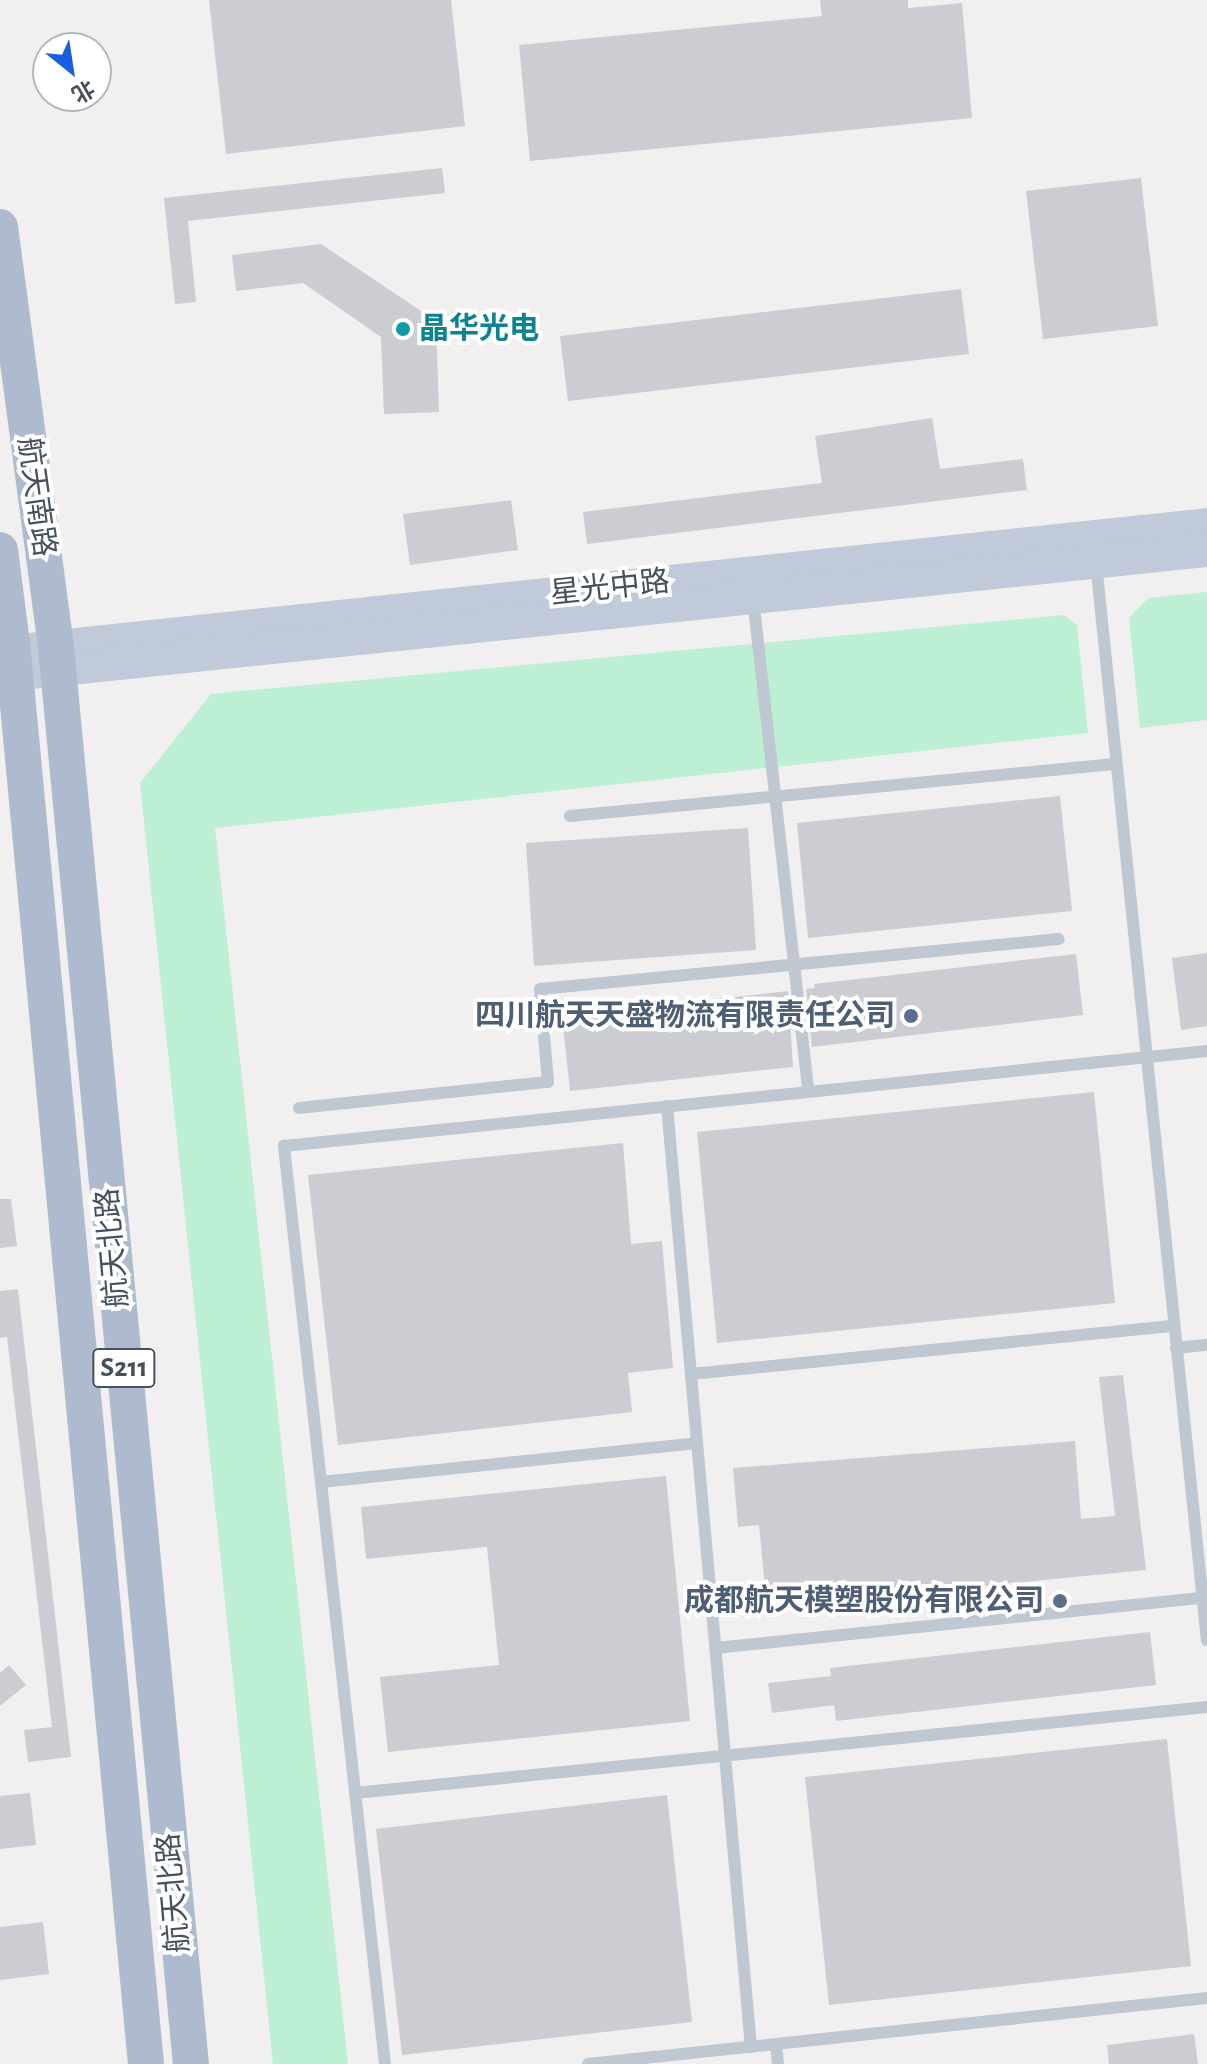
<!DOCTYPE html>
<meta charset="utf-8">
<style>
body{margin:0}
#map{position:relative;width:1207px;height:2064px;overflow:hidden;background:#f1efef;font-family:"Alegreya Sans","Noto Sans SC",sans-serif}
div>[style]{position:absolute}
.green>*{inset:0;background:#bdefd5}
.building>*{inset:0;background:#cccdd3}
.lane>*{height:12px;margin:-6px;padding:0 6px;transform-origin:6px;border-radius:6px;background:#bfc8d1}
.secondary>*{height:34px;margin:-17px;padding:0 17px;transform-origin:17px;border-radius:17px;background:#c1cad8}
.primary>*{height:36px;margin:-18px;padding:0 18px;transform-origin:18px;border-radius:18px;background:#aebbce}
.dots>*{width:22px;height:22px;translate:-50% -50%;box-sizing:border-box;border:4px solid #fff;border-radius:50%}
span{translate:-50% -50%;white-space:nowrap;text-align:center;line-height:1.15;-webkit-text-stroke:8px #fff;paint-order:stroke}
.shield-label span{padding:2px 6px;background:#fff;border:2px solid;border-radius:6px;-webkit-text-stroke-width:0}
.shield-label{font-size:28px;color:#47505c;font-weight:700}
.culture-label{font-size:30px;color:#0d838f;font-weight:700}
.left{translate:0 -50%;text-align:left}
.street-label{font-size:30px;color:#47505c}
.service-label{font-size:30px;color:#4e5e75;font-weight:700}
.right{translate:-100% -50%;text-align:right}
.north{position:absolute;left:32px;top:32px;width:80px;height:80px;box-sizing:border-box;background:#fff;border:2px solid #b5b9be;border-radius:50%;rotate:150deg;font-size:22px;font-weight:700;line-height:32px;text-align:center;color:#47505c}
.north::after{content:'';display:block;margin:auto;width:28px;height:36px;background:#195de1;clip-path:polygon(50% 0,100% 100%,50% 72%,0 100%)}
</style>
<div id="map">
<div class="green">
<i style="clip-path:polygon(1207px 592px,1207px 720px,1140px 728px,1129px 618px,1148px 598px)"></i>
<i style="clip-path:polygon(1064px 615px,1077px 625px,1088px 733px,215px 828px,348px 2064px,273px 2064px,140px 783px,211px 694px)"></i>
</div>
<div class="building">
<i style="clip-path:polygon(209px 0,451px 0,465px 126px,226px 154px)"></i>
<i style="clip-path:polygon(820px 0,908px 0,908px 8px,962px 3px,972px 118px,530px 161px,519px 45px,822px 16px)"></i>
<i style="clip-path:polygon(442px 168px,445px 193px,188px 221px,196px 302px,175px 304px,164px 198px)"></i>
<i style="clip-path:polygon(1141px 178px,1158px 326px,1043px 339px,1026px 191px)"></i>
<i style="clip-path:polygon(321px 244px,436px 321px,439px 412px,384px 414px,381px 337px,303px 283px,236px 291px,232px 255px)"></i>
<i style="clip-path:polygon(961px 289px,969px 354px,568px 401px,560px 336px)"></i>
<i style="clip-path:polygon(932px 418px,940px 469px,1023px 459px,1027px 490px,587px 544px,583px 512px,822px 483px,815px 436px)"></i>
<i style="clip-path:polygon(511px 500px,518px 550px,410px 565px,403px 514px)"></i>
<i style="clip-path:polygon(1060px 796px,1072px 911px,808px 938px,797px 823px)"></i>
<i style="clip-path:polygon(748px 828px,756px 950px,534px 966px,526px 843px)"></i>
<i style="clip-path:polygon(1207px 953px,1207px 1026px,1181px 1030px,1172px 958px)"></i>
<i style="clip-path:polygon(1076px 954px,1083px 1015px,812px 1047px,806px 989px,815px 988px,814px 984px)"></i>
<i style="clip-path:polygon(788px 991px,793px 1067px,570px 1091px,562px 1016px)"></i>
<i style="clip-path:polygon(1094px 1092px,1115px 1303px,717px 1343px,697px 1132px)"></i>
<i style="clip-path:polygon(623px 1143px,631px 1244px,662px 1241px,673px 1368px,628px 1373px,632px 1412px,338px 1445px,308px 1175px)"></i>
<i style="clip-path:polygon(0 1199px,11px 1199px,17px 1246px,0 1248px)"></i>
<i style="clip-path:polygon(18px 1289px,71px 1757px,28px 1762px,24px 1730px,52px 1727px,7px 1337px,0 1338px,0 1291px)"></i>
<i style="clip-path:polygon(1123px 1375px,1146px 1570px,767px 1607px,759px 1525px,738px 1527px,733px 1468px,1075px 1441px,1081px 1519px,1115px 1516px,1099px 1377px)"></i>
<i style="clip-path:polygon(666px 1476px,690px 1721px,388px 1752px,380px 1677px,499px 1665px,487px 1547px,366px 1559px,361px 1507px)"></i>
<i style="clip-path:polygon(1150px 1632px,1156px 1685px,836px 1721px,834px 1705px,772px 1713px,768px 1683px,831px 1676px,830px 1668px)"></i>
<i style="clip-path:polygon(9px 1665px,26px 1685px,0 1706px,0 1673px)"></i>
<i style="clip-path:polygon(1167px 1739px,1191px 1966px,829px 2005px,805px 1777px)"></i>
<i style="clip-path:polygon(30px 1793px,36px 1845px,0 1849px,0 1796px)"></i>
<i style="clip-path:polygon(667px 1795px,692px 2022px,402px 2055px,376px 1829px)"></i>
<i style="clip-path:polygon(43px 1922px,49px 1974px,0 1980px,0 1927px)"></i>
<i style="clip-path:polygon(1194px 2034px,1198px 2064px,1109px 2064px,1107px 2045px)"></i>
</div>
<div class="lane">
<i style="left:1096px;top:563px;width:1083px;rotate:84.12deg"></i>
<i style="left:753px;top:598px;width:497px;rotate:83.6deg"></i>
<i style="left:570px;top:816px;width:547px;rotate:-5.45deg"></i>
<i style="left:667px;top:1106px;width:945px;rotate:84.9deg"></i>
<i style="left:299px;top:1108px;width:250px;rotate:-6deg"></i>
<i style="left:548px;top:1082px;width:93px;rotate:-94.9deg"></i>
<i style="left:540px;top:989px;width:521px;rotate:-5.5deg"></i>
<i style="left:1176px;top:1348px;width:31px;rotate:-6deg"></i>
<i style="left:691px;top:1374px;width:485px;rotate:-5.7deg"></i>
<i style="left:321px;top:1482px;width:378px;rotate:-5.9deg"></i>
<i style="left:716px;top:1648px;width:490px;rotate:-5.9deg"></i>
<i style="left:355px;top:1793px;width:856px;rotate:-5.76deg"></i>
<i style="left:776px;top:2045px;width:19px;rotate:84deg"></i>
<i style="left:385px;top:2064px;width:924px;rotate:-96.28deg"></i>
<i style="left:284px;top:1146px;width:928px;rotate:-5.88deg"></i>
<i style="left:588px;top:2064px;width:623px;rotate:-6.09deg"></i>
</div>
<div class="secondary">
<i style="left:0;top:653px;width:1214px;rotate:-6.05deg"></i>
<i style="left:32px;top:672px;width:1181px;rotate:-5.93deg"></i>
</div>
<div class="primary">
<i style="left:0;top:227px;width:424px;rotate:82.4deg"></i>
<i style="left:56px;top:647px;width:1423px;rotate:84.56deg"></i>
<i style="left:0;top:550px;width:103px;rotate:82.7deg"></i>
<i style="left:13px;top:652px;width:1418px;rotate:84.62deg"></i>
</div>
<div class="dots">
<i style="left:403px;top:329px;background:#0f9aa8"></i>
<i style="left:911px;top:1016px;background:#5c6f8a"></i>
<i style="left:1060px;top:1601px;background:#5c6f8a"></i>
</div>
<div class="shield-label">
<span style="left:124px;top:1368px">S211</span>
</div>
<div class="culture-label">
<span class="left" style="left:419px;top:329px">晶华光电</span>
</div>
<div class="street-label">
<span style="left:36px;top:497px;rotate:82deg">航天南路</span>
<span style="left:610px;top:588px;rotate:-6deg">星光中路</span>
<span style="left:113px;top:1248px;rotate:-95deg">航天北路</span>
<span style="left:174px;top:1893px;rotate:-95deg">航天北路</span>
</div>
<div class="service-label">
<span class="right" style="left:895px;top:1016px">四川航天天盛物流有限责任公司</span>
<span class="right" style="left:1044px;top:1601px">成都航天模塑股份有限公司</span>
</div>
<div class="north">北</div>
</div>
